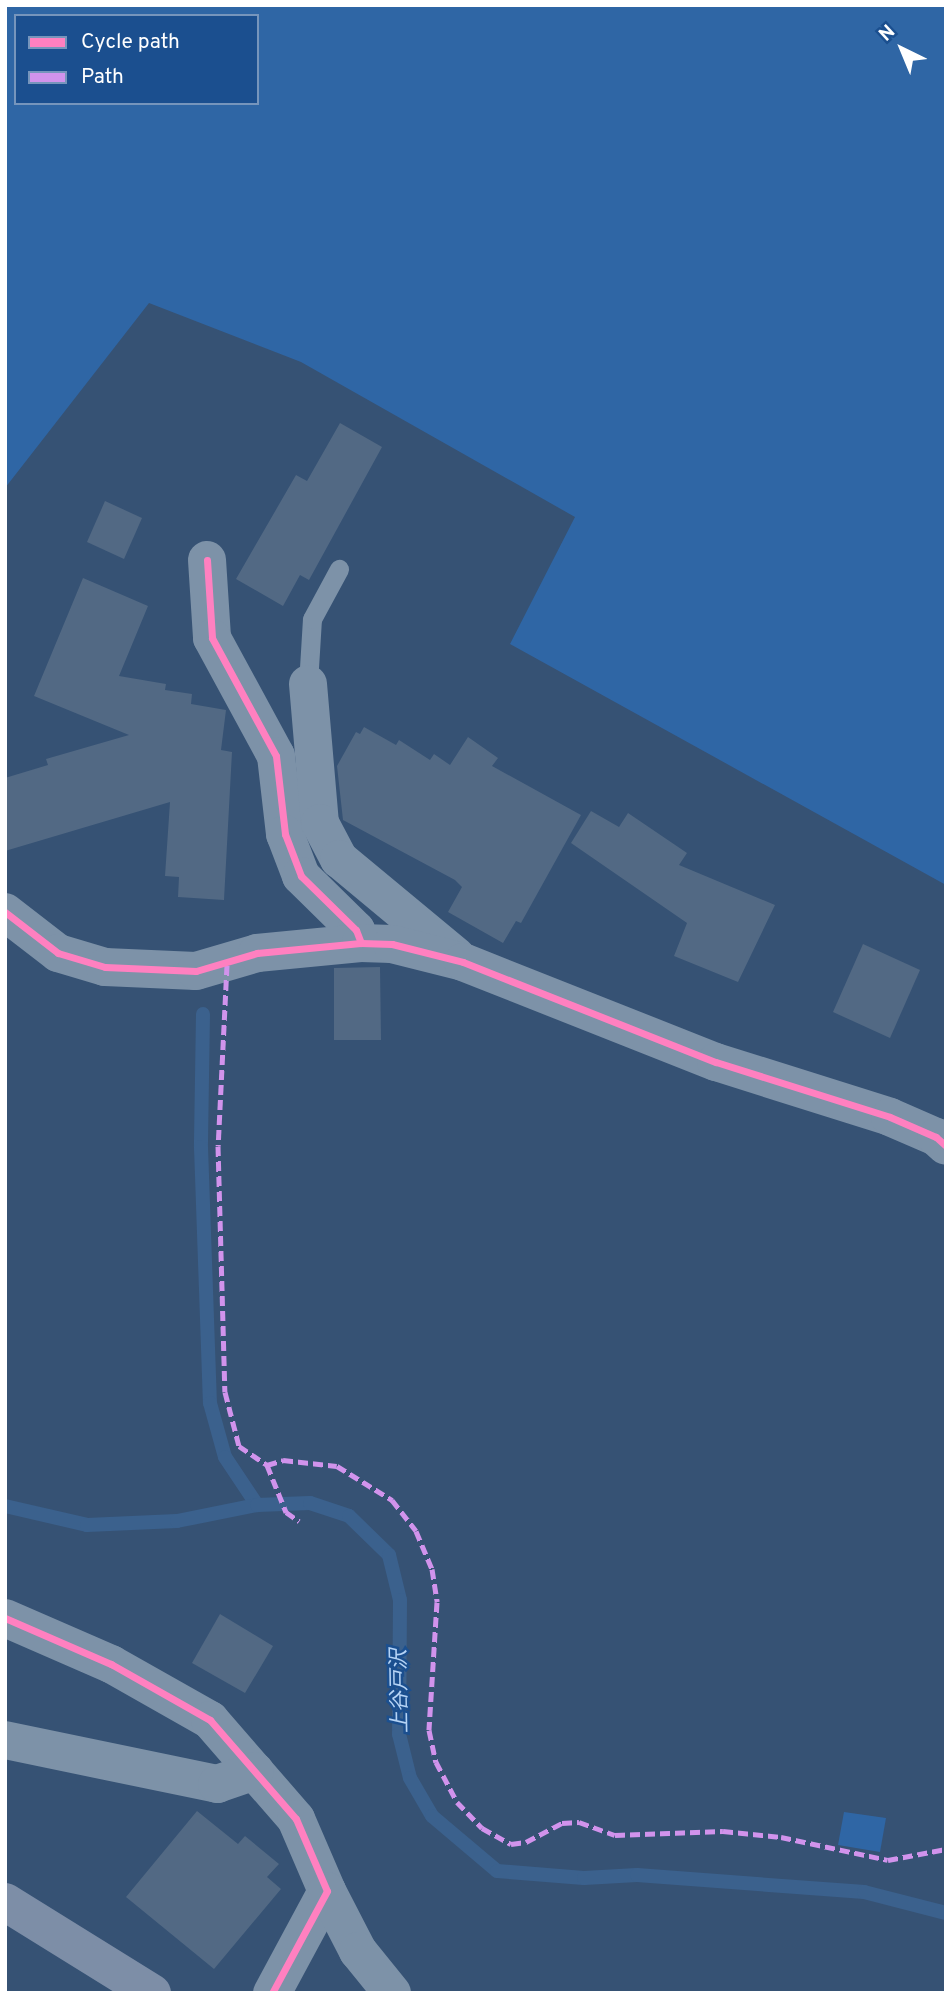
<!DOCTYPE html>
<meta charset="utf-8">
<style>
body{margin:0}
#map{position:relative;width:951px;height:1998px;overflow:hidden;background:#365274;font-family:Overpass,"Noto Sans JP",sans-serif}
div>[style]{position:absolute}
.green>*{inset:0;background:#2f66a5}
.stream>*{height:14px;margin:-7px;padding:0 7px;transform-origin:7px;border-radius:7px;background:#3b618d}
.building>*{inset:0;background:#526984}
.lane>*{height:19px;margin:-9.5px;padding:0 9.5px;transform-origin:9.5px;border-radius:9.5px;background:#7d92a8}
.street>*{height:38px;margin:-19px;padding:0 19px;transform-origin:19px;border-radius:19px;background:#7d92a8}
.primary>*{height:38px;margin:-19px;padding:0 19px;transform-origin:19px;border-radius:19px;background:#7d8ea7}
.quiet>*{height:5px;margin-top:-2.5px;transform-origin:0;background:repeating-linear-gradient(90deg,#d193ec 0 10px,transparent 0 15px)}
.cycleway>*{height:7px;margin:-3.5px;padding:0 3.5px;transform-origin:3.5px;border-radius:3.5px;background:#ff80c0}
span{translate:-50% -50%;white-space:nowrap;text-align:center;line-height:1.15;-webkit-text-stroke:5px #1b4f8f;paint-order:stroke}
.water-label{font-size:21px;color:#b5d3f5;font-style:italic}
.frame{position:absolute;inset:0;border:7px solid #fff;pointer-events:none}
.legend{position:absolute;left:14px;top:14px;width:245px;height:91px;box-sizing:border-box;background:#1b4f8f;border:2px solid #7695bc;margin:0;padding:9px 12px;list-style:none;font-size:21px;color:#fff}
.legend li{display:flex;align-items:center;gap:14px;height:35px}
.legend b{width:35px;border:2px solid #7695bc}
.north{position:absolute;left:867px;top:14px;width:70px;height:70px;-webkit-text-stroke:5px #1b4f8f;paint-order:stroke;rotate:317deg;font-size:19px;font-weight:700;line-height:28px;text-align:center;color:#fff}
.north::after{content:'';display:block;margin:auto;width:24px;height:32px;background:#fff;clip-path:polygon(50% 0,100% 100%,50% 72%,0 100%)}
</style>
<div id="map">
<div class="green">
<i style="clip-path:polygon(evenodd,5px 5px,946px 5px,946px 885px,510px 644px,575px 517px,301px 362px,149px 303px,5px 488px,5px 5px,16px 16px,257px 16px,257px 103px,16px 103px,16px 16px)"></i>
<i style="clip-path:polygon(844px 1812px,886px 1818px,880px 1852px,838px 1845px)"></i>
</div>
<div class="stream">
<i style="left:203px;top:1014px;width:133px;rotate:90.9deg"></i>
<i style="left:201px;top:1147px;width:256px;rotate:88deg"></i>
<i style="left:210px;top:1403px;width:56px;rotate:74.5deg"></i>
<i style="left:225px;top:1457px;width:58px;rotate:56.3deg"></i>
<i style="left:5px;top:1506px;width:84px;rotate:13deg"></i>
<i style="left:87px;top:1525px;width:90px;rotate:-2.5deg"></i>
<i style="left:177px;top:1521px;width:82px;rotate:-11.3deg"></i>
<i style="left:257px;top:1505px;width:53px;rotate:-2.2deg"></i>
<i style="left:310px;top:1503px;width:41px;rotate:18.4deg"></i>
<i style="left:349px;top:1516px;width:56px;rotate:44.3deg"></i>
<i style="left:389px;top:1555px;width:46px;rotate:76.3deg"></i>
<i style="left:400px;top:1600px;width:134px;rotate:90.4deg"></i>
<i style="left:399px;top:1734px;width:45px;rotate:76deg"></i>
<i style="left:410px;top:1778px;width:44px;rotate:59.9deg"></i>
<i style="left:432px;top:1816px;width:85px;rotate:40.2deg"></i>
<i style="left:497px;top:1871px;width:87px;rotate:4.6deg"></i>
<i style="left:584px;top:1878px;width:53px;rotate:-3.2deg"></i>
<i style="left:637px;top:1875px;width:228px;rotate:4.3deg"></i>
<i style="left:864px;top:1892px;width:85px;rotate:14.4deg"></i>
</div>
<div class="building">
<i style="clip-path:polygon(340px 423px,382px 447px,309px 580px,300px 575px,283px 606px,236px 579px,296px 475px,307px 481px)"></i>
<i style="clip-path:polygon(105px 501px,142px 518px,124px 559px,87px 542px)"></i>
<i style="clip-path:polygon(83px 578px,148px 606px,119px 676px,166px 684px,165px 690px,192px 694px,191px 704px,226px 710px,221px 750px,232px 752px,224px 900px,178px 897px,179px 877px,165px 876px,170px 802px,5px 851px,5px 778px,48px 765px,46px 759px,129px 735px,34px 696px)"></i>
<i style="clip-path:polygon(364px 727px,396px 745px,399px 740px,430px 760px,434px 754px,450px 765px,468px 737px,498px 758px,492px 766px,581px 815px,521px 923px,516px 921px,503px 943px,448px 912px,462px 887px,455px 880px,343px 820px,337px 766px,356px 732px,360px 734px)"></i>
<i style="clip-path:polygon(591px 811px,619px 827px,628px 813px,687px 853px,679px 865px,775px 905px,738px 982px,674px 956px,687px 923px,571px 843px)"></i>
<i style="clip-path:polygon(863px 944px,920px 970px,890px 1038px,833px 1012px)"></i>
<i style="clip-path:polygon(380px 967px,381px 1040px,334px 1040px,334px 968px)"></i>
<i style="clip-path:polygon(220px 1614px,273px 1646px,245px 1693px,192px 1663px)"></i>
<i style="clip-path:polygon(197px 1811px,238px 1844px,245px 1836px,279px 1864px,267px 1877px,281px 1889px,214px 1969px,126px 1897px)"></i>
</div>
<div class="lane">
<i style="left:308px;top:684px;width:65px;rotate:-86.5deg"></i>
<i style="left:312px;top:619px;width:57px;rotate:-61.6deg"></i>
</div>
<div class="street">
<i style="left:207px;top:560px;width:78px;rotate:86.3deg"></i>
<i style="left:212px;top:638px;width:134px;rotate:61.5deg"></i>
<i style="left:276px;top:756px;width:79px;rotate:83.4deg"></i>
<i style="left:285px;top:834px;width:45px;rotate:69.1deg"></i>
<i style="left:301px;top:876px;width:77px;rotate:44.5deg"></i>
<i style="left:356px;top:930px;width:14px;rotate:69deg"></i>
<i style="left:308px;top:684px;width:140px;rotate:85.1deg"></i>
<i style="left:320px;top:823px;width:41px;rotate:62.2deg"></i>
<i style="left:339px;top:859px;width:152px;rotate:39.7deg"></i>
<i style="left:5px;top:912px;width:67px;rotate:37.7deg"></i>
<i style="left:58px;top:953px;width:49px;rotate:16.6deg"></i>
<i style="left:105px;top:967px;width:91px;rotate:2.5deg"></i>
<i style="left:196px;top:971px;width:64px;rotate:-16.4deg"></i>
<i style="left:257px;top:953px;width:104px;rotate:-5.5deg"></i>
<i style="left:361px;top:943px;width:31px;rotate:2deg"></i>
<i style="left:392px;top:944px;width:73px;rotate:14.2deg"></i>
<i style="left:463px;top:962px;width:272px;rotate:21.6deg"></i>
<i style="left:716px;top:1062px;width:182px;rotate:17.5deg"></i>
<i style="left:890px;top:1117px;width:50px;rotate:23.5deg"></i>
<i style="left:936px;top:1137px;width:13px;rotate:42deg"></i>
<i style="left:5px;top:1618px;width:116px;rotate:23.5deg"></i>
<i style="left:111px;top:1664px;width:114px;rotate:29.5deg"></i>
<i style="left:210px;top:1720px;width:131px;rotate:49deg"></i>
<i style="left:296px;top:1819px;width:78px;rotate:66.7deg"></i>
<i style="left:327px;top:1891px;width:116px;rotate:118.3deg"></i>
<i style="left:5px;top:1740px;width:217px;rotate:11.7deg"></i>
<i style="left:217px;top:1784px;width:40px;rotate:-18.9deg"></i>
<i style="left:327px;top:1891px;width:68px;rotate:62.7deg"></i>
<i style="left:358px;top:1951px;width:54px;rotate:51deg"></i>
</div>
<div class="primary">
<i style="left:5px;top:1902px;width:173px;rotate:31.8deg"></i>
</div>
<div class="quiet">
<i style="left:227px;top:965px;width:181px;rotate:92.8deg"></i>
<i style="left:218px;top:1146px;width:246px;rotate:88.4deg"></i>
<i style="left:225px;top:1392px;width:56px;rotate:75.5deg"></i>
<i style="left:239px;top:1446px;width:34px;rotate:34deg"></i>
<i style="left:267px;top:1465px;width:51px;rotate:68deg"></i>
<i style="left:286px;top:1512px;width:16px;rotate:35deg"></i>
<i style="left:267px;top:1465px;width:17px;rotate:-17deg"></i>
<i style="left:283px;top:1460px;width:54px;rotate:6.3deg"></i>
<i style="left:337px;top:1466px;width:65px;rotate:31.7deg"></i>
<i style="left:392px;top:1500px;width:39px;rotate:52deg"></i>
<i style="left:416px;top:1531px;width:41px;rotate:67.2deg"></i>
<i style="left:432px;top:1569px;width:33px;rotate:81deg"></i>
<i style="left:437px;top:1602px;width:128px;rotate:93.6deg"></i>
<i style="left:429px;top:1730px;width:33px;rotate:78deg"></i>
<i style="left:436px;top:1762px;width:45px;rotate:62.3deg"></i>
<i style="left:457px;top:1802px;width:36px;rotate:46deg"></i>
<i style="left:482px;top:1828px;width:33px;rotate:29deg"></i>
<i style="left:511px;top:1844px;width:15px;rotate:-8deg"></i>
<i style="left:526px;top:1842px;width:41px;rotate:-27.8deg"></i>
<i style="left:562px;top:1823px;width:17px;rotate:-3deg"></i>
<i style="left:579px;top:1822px;width:38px;rotate:20deg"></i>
<i style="left:615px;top:1835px;width:108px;rotate:-2.1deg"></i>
<i style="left:723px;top:1831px;width:58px;rotate:5.9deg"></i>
<i style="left:781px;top:1837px;width:109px;rotate:12.1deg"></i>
<i style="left:888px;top:1860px;width:59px;rotate:-10.7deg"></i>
</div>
<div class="cycleway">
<i style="left:207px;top:560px;width:78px;rotate:86.3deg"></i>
<i style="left:212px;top:638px;width:134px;rotate:61.5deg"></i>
<i style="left:276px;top:756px;width:79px;rotate:83.4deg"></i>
<i style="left:285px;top:834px;width:45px;rotate:69.1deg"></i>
<i style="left:301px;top:876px;width:77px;rotate:44.5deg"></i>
<i style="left:356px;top:930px;width:14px;rotate:69deg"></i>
<i style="left:5px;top:912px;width:67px;rotate:37.7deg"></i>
<i style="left:58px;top:953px;width:49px;rotate:16.6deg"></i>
<i style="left:105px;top:967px;width:91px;rotate:2.5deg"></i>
<i style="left:196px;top:971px;width:64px;rotate:-16.4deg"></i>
<i style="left:257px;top:953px;width:104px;rotate:-5.5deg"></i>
<i style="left:361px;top:943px;width:31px;rotate:2deg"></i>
<i style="left:392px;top:944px;width:73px;rotate:14.2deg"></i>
<i style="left:463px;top:962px;width:272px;rotate:21.6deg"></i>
<i style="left:716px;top:1062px;width:182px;rotate:17.5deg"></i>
<i style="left:890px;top:1117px;width:50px;rotate:23.5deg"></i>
<i style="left:936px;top:1137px;width:13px;rotate:42deg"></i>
<i style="left:5px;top:1618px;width:116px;rotate:23.5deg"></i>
<i style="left:111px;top:1664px;width:114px;rotate:29.5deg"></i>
<i style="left:210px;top:1720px;width:131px;rotate:49deg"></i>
<i style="left:296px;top:1819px;width:78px;rotate:66.7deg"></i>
<i style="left:327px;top:1891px;width:116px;rotate:118.3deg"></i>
</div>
<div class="water-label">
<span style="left:401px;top:1691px;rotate:-91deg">上谷戸沢</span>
</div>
<div class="frame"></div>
<ul class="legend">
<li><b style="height:9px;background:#ff80c0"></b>Cycle path</li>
<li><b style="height:9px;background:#d193ec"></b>Path</li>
</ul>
<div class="north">N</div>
</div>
